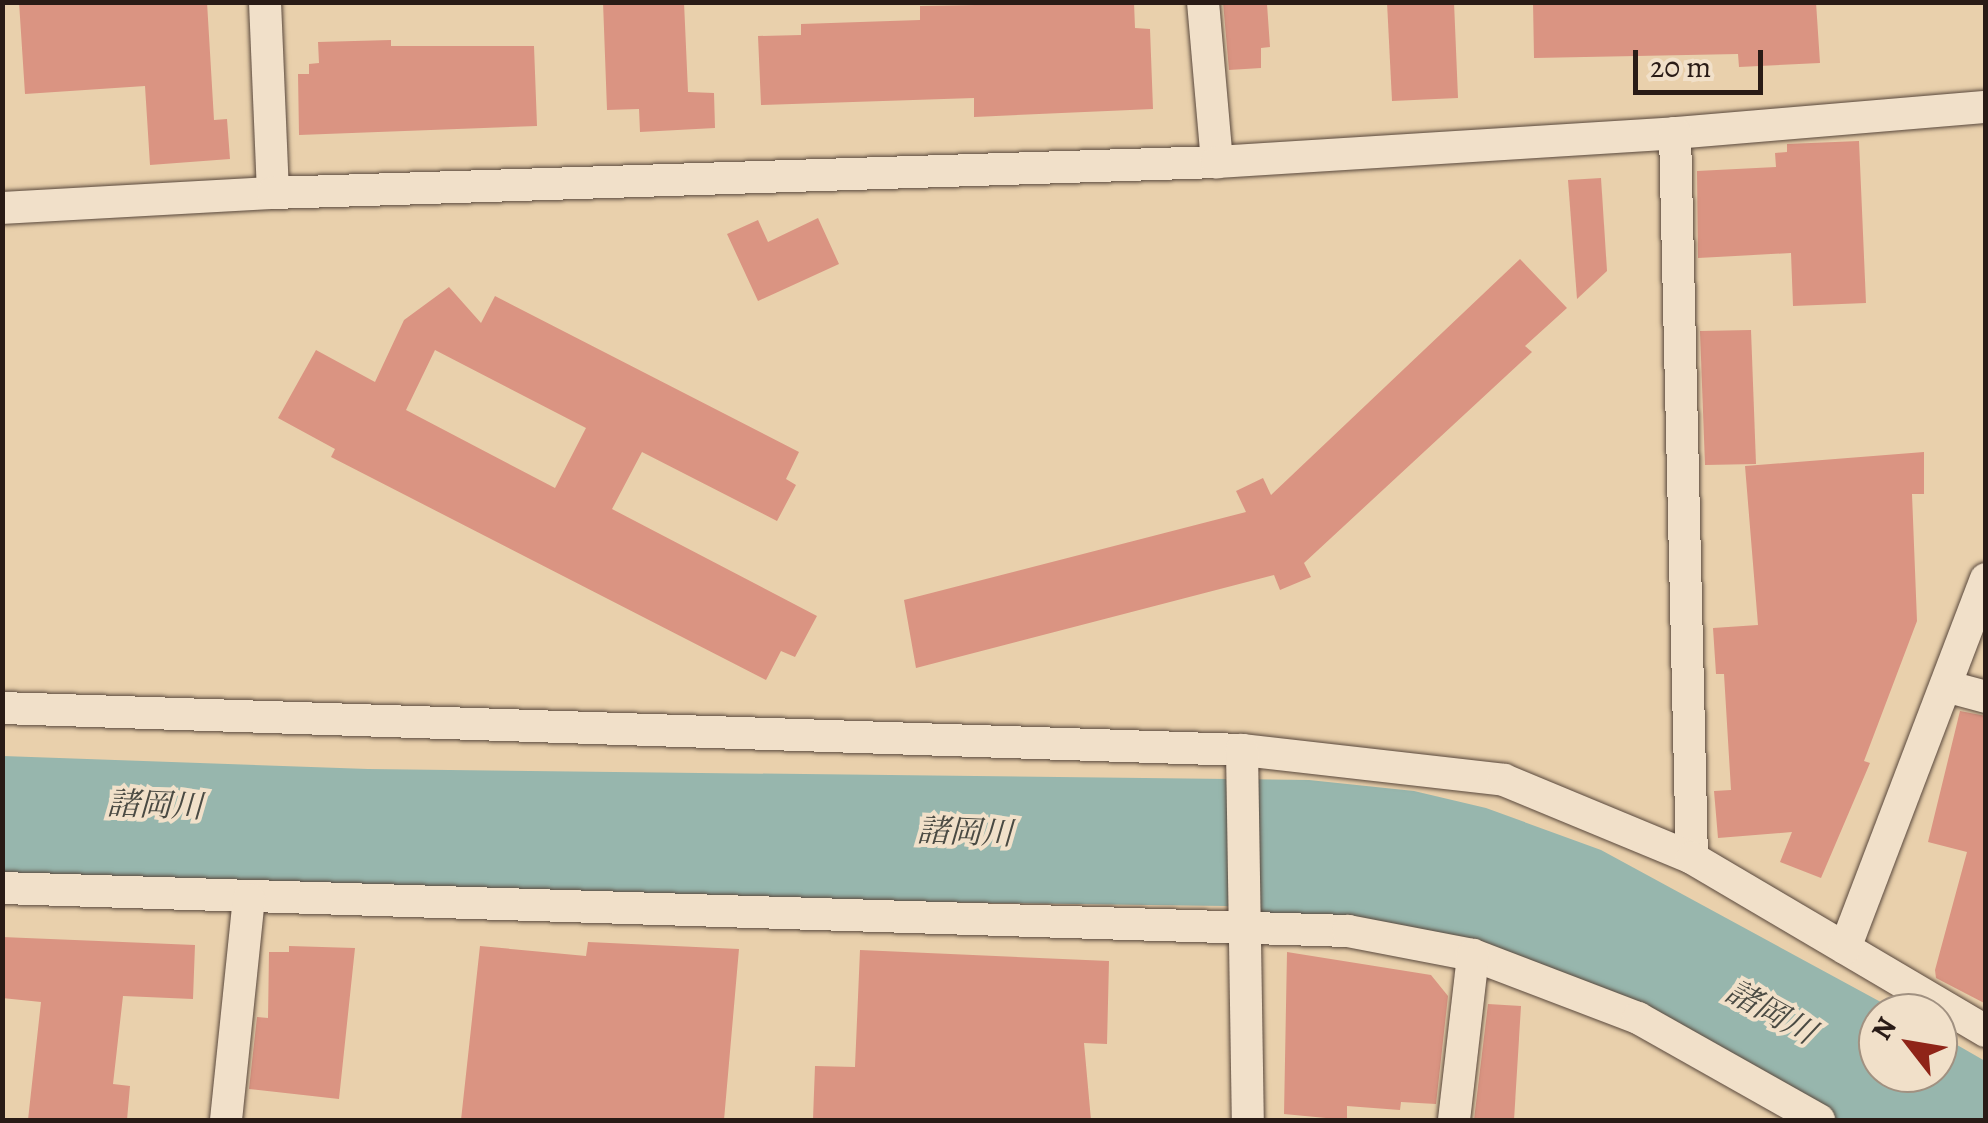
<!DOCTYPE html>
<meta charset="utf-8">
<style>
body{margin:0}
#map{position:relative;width:1988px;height:1123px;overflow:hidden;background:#e9d0ac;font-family:Alegreya,"Noto Serif JP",serif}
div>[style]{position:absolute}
.water>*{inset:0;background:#97b6ad}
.building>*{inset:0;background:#da9482}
.roads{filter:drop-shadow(0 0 2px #59483c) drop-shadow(0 0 2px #59483c)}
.street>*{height:32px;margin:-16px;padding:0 16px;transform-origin:16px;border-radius:16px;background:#f1e0c9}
span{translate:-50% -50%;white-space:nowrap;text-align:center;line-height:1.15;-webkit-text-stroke:8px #f1e0c9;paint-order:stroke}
.water-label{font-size:32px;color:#4a4a43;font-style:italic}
.frame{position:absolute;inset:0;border:5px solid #291b16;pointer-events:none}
.north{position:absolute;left:1858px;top:993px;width:100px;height:100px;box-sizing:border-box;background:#f1e0c9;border:2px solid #a19181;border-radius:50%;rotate:301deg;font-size:28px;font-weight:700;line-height:40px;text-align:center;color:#291b16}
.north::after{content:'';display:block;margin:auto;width:35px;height:45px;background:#8f2418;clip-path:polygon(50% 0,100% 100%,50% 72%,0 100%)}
.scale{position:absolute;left:1633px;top:50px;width:130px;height:45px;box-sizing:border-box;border:5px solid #291b16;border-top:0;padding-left:12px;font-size:30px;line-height:35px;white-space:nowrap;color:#291b16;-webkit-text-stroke:8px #f1e0c9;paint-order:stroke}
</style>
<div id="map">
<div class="water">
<i style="clip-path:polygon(3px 756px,368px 769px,1309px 780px,1414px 791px,1486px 808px,1601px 850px,1901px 1013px,1878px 1013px,1878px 1073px,1938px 1073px,1938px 1034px,1985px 1061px,1985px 1120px,1831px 1120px,1581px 984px,1226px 906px,3px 890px)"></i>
</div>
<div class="building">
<i style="clip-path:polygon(19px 2px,207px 2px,214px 120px,227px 119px,230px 159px,150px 165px,145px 86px,25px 94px)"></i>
<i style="clip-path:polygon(603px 2px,684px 2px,688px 92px,714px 93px,715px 128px,640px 132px,639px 109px,607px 110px)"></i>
<i style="clip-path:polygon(1134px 2px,1135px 28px,1150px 29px,1153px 109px,974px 117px,974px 98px,761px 105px,758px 36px,801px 35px,801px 24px,920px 20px,920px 6px)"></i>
<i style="clip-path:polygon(1223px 2px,1267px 4px,1270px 47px,1261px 48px,1261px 68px,1229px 70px)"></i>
<i style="clip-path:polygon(1387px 2px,1454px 2px,1458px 98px,1392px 101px)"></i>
<i style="clip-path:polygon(1533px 2px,1816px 2px,1820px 63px,1739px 67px,1738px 54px,1534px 58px)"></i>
<i style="clip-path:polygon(391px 40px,391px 46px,534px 46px,537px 126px,299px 135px,298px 74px,309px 74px,309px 64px,319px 63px,318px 42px)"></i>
<i style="clip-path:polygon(1859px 141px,1866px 303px,1793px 306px,1791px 253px,1698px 258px,1697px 171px,1776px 167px,1775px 153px,1787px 152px,1787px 144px)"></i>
<i style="clip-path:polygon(1601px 178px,1607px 271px,1577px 299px,1568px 180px)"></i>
<i style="clip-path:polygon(818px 218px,839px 264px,758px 301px,727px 234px,758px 220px,768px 242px)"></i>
<i style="clip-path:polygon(1520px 259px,1567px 308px,1525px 346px,1532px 352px,1304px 563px,1311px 577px,1280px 590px,1274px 575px,916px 668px,904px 600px,1246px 512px,1236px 491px,1263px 478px,1271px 495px)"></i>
<i style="clip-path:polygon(evenodd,449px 287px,481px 323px,495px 296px,799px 452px,786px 479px,796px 485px,777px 521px,642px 452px,612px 509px,817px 616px,795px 657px,781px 651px,766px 680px,331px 457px,335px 449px,278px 418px,316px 350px,375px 382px,404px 320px,449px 287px,435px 350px,586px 428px,555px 488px,406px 410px,435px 350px)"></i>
<i style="clip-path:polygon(1751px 330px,1756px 464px,1705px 465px,1700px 331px)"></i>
<i style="clip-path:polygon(1924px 452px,1924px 494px,1912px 494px,1917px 621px,1864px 761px,1870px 763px,1821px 878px,1780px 862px,1792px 832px,1718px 838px,1714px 791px,1731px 790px,1724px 674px,1716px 674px,1713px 628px,1758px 625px,1745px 466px)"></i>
<i style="clip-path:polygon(1960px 711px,1986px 716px,1986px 1004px,1936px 978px,1935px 970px,1967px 852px,1928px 842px)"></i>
<i style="clip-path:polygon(2px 937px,195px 945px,193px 999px,123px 996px,113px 1084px,130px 1086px,127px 1120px,28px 1120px,41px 1002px,2px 998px)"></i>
<i style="clip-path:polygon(588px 942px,739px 949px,724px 1120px,461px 1120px,480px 946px,586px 956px)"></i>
<i style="clip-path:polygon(289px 946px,355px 948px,339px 1099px,249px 1089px,257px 1017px,268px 1018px,269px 952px,289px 952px)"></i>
<i style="clip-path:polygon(860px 950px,1109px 961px,1107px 1044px,1084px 1043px,1091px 1120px,813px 1119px,815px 1066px,855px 1067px)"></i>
<i style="clip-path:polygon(1287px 952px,1431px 975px,1448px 996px,1436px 1104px,1401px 1102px,1400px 1110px,1347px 1106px,1347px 1120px,1284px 1114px)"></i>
<i style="clip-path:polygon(1488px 1004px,1521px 1006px,1514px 1120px,1474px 1120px)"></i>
</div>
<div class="roads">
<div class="street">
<i style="left:265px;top:2px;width:191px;rotate:87.6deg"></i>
<i style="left:1203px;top:2px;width:161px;rotate:85deg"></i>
<i style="left:1675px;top:133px;width:312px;rotate:-4.8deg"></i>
<i style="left:2px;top:208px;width:271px;rotate:-3.2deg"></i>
<i style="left:273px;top:193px;width:945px;rotate:-1.88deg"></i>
<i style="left:1217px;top:162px;width:459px;rotate:-3.6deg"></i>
<i style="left:1675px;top:133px;width:725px;rotate:88.66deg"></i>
<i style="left:1949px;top:687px;width:38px;rotate:15deg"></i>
<i style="left:2px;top:708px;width:1241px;rotate:1.94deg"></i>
<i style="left:1242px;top:750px;width:264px;rotate:6.5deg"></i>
<i style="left:1504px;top:780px;width:204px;rotate:22.5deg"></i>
<i style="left:1692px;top:858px;width:341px;rotate:30.5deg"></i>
<i style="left:1242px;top:750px;width:370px;rotate:89.1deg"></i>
<i style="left:2px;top:888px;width:1347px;rotate:1.83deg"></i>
<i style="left:1348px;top:931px;width:127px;rotate:10.9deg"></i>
<i style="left:1473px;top:955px;width:177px;rotate:20.9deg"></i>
<i style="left:1638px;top:1018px;width:208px;rotate:29.4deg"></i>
<i style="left:1845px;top:948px;width:395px;rotate:-69.1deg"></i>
<i style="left:226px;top:1120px;width:222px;rotate:-84.1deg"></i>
<i style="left:1454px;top:1120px;width:166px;rotate:-83.4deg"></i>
</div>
</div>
<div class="water-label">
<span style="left:155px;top:805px;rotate:2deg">諸岡川</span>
<span style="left:965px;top:832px;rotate:2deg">諸岡川</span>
<span style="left:1771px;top:1012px;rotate:29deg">諸岡川</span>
</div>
<div class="frame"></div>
<div class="north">N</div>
<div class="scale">20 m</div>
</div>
